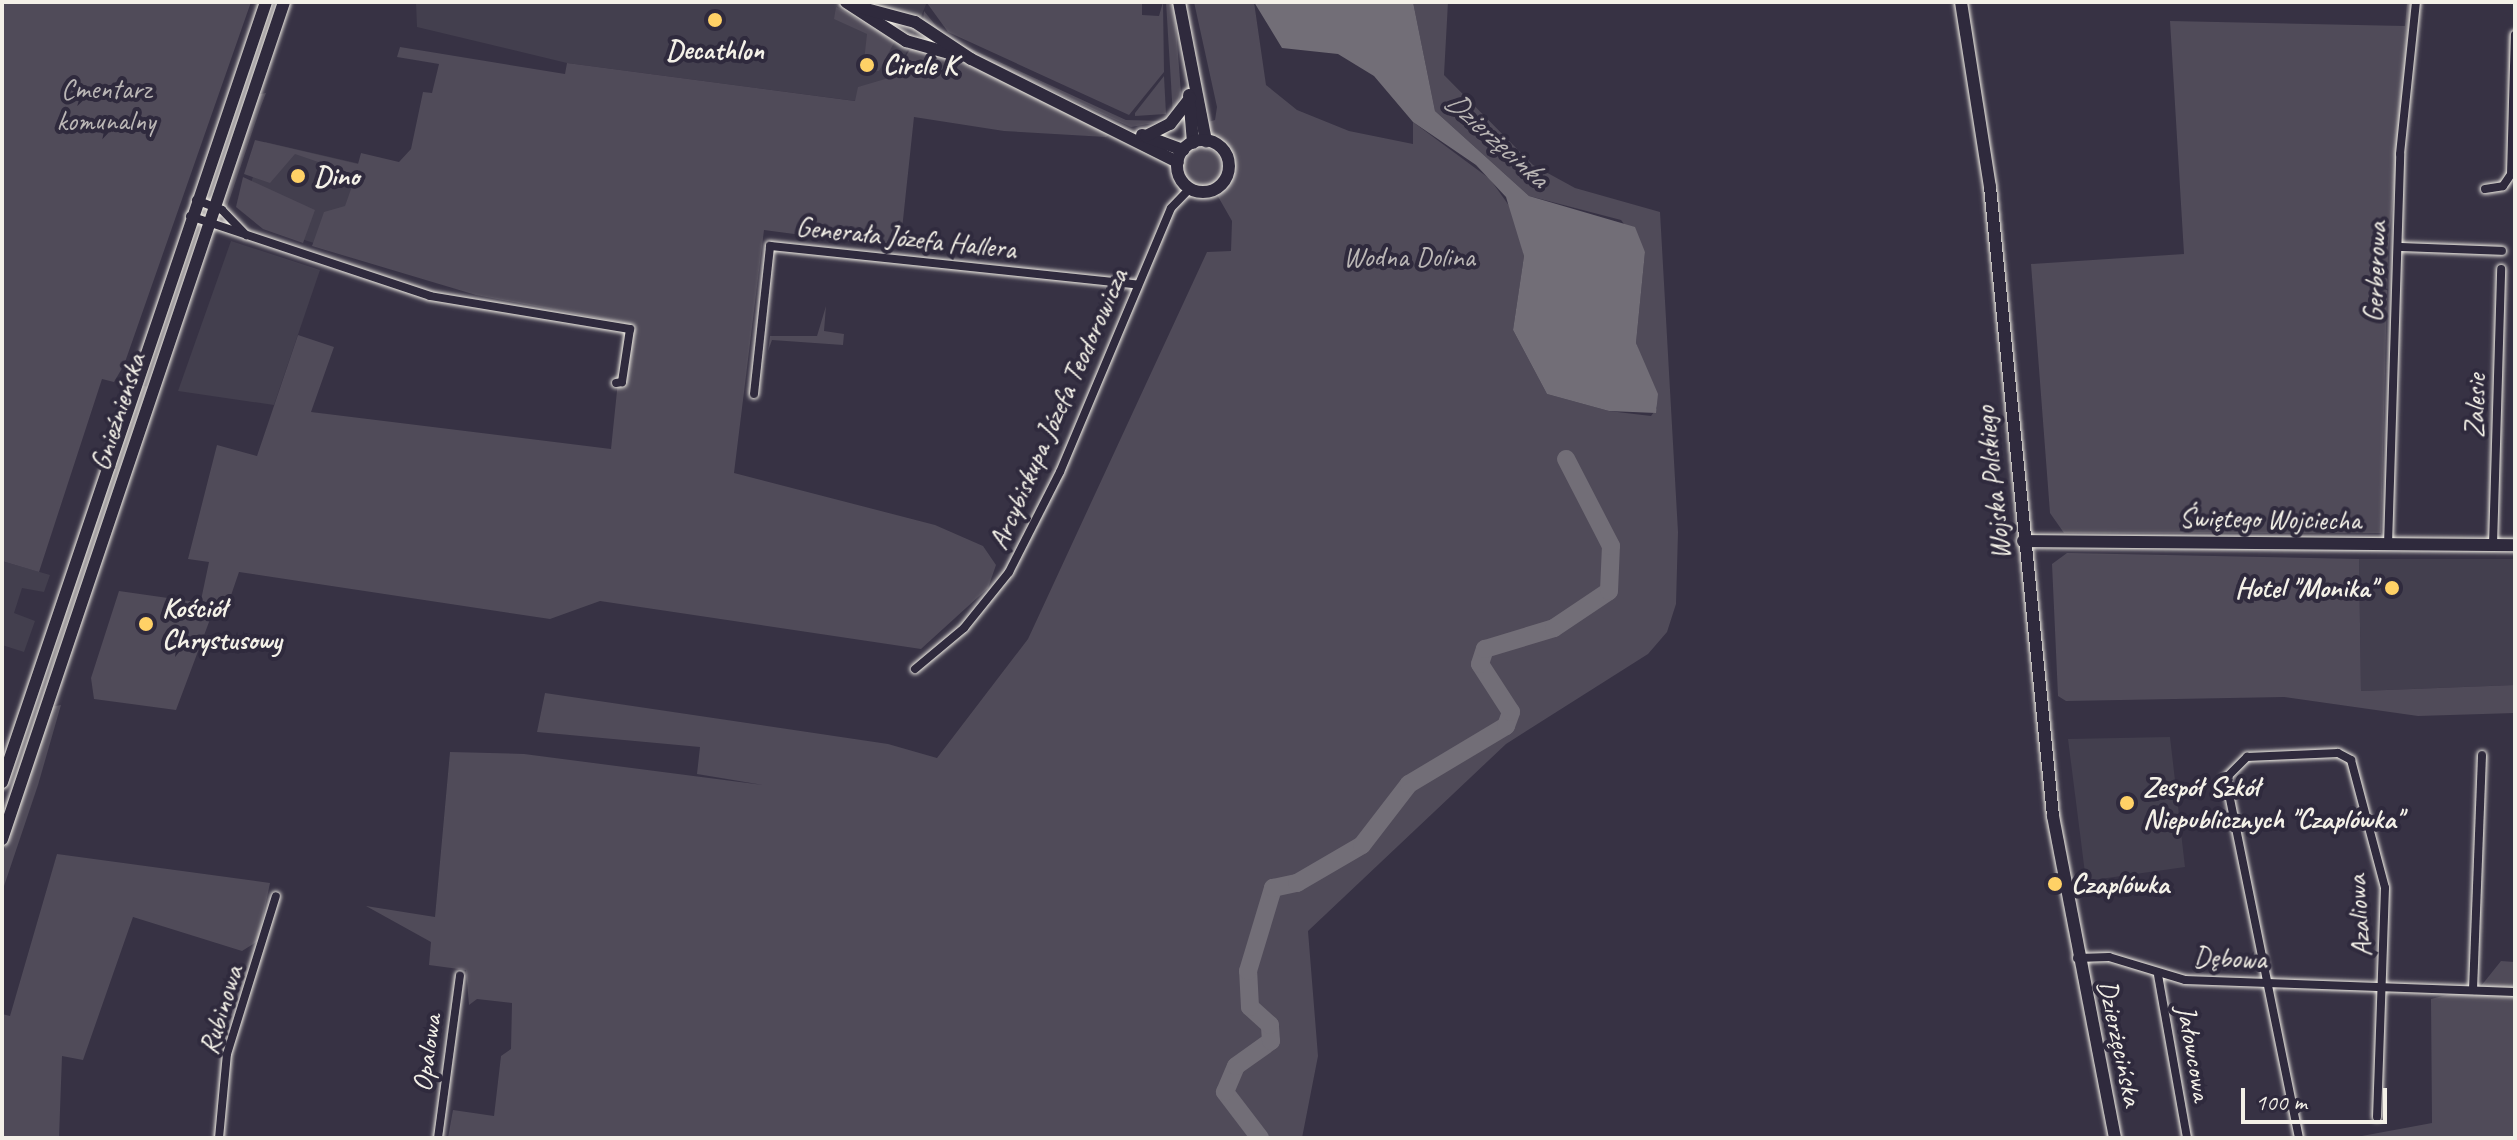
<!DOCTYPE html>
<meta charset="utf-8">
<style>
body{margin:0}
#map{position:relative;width:2517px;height:1140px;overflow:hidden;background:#373244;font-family:Caveat,sans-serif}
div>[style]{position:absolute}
.built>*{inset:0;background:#433f4e}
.green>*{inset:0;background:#504b59}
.round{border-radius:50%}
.water>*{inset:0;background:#726e77}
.river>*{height:18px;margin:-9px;padding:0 9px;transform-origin:9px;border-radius:9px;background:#726e77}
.roads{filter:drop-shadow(0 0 2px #f4f1e8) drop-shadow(0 0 2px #f4f1e8)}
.street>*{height:8px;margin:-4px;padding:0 4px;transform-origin:4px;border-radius:4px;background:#2f2a3d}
.secondary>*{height:12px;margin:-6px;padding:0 6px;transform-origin:6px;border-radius:6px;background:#2f2a3d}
.secondary>.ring{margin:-6px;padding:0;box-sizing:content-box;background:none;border:12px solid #2f2a3d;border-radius:50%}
.dots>*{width:22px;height:22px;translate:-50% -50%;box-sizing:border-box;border:4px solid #2f2a3d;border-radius:50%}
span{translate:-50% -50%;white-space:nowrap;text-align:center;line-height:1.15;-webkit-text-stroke:8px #2f2a3d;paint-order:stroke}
.poi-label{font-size:28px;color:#f4f1e8;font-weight:700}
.left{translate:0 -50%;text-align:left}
.right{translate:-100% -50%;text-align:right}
.park-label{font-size:28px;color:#bbb7b6}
.street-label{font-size:28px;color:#f4f1e8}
.water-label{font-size:30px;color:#bab6b5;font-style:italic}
.frame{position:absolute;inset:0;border:4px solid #f4f1e8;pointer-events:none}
.scale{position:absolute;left:2241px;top:1088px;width:146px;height:36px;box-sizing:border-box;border:4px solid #f4f1e8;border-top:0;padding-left:10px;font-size:24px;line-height:28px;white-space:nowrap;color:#f4f1e8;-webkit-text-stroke:6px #2f2a3d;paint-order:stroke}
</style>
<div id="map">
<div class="built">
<i style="clip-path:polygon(416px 2px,927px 2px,900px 68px,882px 83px,859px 87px,856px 101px,567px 63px,417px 27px)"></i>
<i style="clip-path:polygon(265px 142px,365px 165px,329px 248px,259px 225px,246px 197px)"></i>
<i style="clip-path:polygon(231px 241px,320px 270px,274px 405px,178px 391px)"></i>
<i style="clip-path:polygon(2359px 559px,2515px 559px,2515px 685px,2361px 691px)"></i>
<i style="clip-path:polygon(2px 561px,50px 575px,44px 592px,22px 588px,14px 613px,35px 621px,24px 652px,2px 645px)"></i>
<i style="clip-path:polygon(2170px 737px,2185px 867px,2086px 881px,2068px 739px)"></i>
</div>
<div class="green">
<i style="clip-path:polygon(2px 2px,251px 2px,124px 365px,114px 382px,102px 379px,39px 572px,2px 561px)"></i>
<i style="clip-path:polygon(1142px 2px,1142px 15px,1159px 16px,1163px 2px,1164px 72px,1129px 115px,948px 32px,927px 3px)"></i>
<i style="clip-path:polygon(1166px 2px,1174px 2px,1181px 93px,1173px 116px)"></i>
<i style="clip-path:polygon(1194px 2px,1254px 2px,1266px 85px,1297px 110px,1349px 131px,1413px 144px,1413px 122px,1490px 179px,1515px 214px,1524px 256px,1513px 330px,1547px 394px,1609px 411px,1651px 416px,1657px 408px,1636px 343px,1645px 252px,1621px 220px,1529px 196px,1435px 111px,1413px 2px,1448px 2px,1444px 75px,1533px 165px,1575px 188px,1660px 212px,1678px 532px,1676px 604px,1667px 632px,1648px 654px,1506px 744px,1308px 931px,1318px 1056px,1302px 1138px,448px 1138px,453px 1110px,494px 1116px,501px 1056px,511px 1049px,512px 1003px,477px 999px,469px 1005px,466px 970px,429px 965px,431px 942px,366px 906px,435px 917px,450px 752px,524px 754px,763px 785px,697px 774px,700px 747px,537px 732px,545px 693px,888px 744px,937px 758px,1028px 639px,1207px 252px,1231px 251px,1232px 221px,1216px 193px,1233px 165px,1205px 123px,1215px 120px,1217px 107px)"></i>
<i style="clip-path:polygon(2407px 2px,2411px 2px,2388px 253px,2381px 533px,2064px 533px,2050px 513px,2031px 264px,2184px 254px,2170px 21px,2405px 26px)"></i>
<i style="clip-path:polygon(836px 7px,895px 41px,879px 71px,862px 72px,872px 63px,864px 61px,867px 34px,834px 19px)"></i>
<i style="clip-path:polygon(924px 11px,945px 37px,1126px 120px,1165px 121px,1131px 127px,962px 49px,923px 22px)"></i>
<i style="clip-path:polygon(400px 47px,565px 74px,567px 63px,855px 101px,858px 87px,892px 77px,911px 48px,961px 61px,1114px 131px,1106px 137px,1004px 131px,914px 117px,900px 248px,764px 230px,734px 473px,935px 525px,983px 546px,996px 565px,988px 588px,921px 649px,600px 601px,550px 619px,239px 572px,226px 610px,215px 606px,176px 710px,94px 699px,91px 678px,119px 591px,210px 604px,201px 600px,209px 562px,188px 559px,217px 445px,257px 456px,298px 335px,334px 347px,311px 412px,611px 449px,624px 323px,476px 295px,312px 246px,324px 212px,345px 206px,356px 175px,295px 154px,270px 183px,244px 174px,255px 140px,358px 164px,361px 153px,399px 162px,411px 149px,423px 92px,432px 93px,439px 64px,397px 57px)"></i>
<i style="clip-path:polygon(1164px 76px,1166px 114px,1135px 116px,1135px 113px)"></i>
<i style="clip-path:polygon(266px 93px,261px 106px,226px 210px,221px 200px,256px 95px)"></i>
<i class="round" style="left:1184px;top:148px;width:38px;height:38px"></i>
<i style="clip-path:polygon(243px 177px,315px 210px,303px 243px,263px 229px,236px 207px)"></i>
<i style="clip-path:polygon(826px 306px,824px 331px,844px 334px,843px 345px,772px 340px,768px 351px,770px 336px,817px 336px)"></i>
<i style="clip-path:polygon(140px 384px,147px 387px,46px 684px,69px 601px)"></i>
<i style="clip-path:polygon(2067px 553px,2359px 559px,2361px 691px,2515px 685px,2515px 713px,2418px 716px,2284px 697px,2066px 701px,2058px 696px,2052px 564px)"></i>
<i style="clip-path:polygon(61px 705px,38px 785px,2px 892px,2px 857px,51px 707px)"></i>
<i style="clip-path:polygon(57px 854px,270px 883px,258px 941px,242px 951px,133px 917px,83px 1060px,62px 1056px,59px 1138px,2px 1138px,2px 1014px,10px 1016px)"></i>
<i style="clip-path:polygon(2501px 961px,2515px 962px,2515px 1138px,2351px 1138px,2432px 1123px,2431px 999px,2481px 986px)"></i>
</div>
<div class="water">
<i style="clip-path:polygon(1254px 2px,1413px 2px,1435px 111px,1529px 196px,1635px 227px,1645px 252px,1636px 343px,1658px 394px,1656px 413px,1609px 411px,1547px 394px,1513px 330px,1524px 256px,1506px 197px,1476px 165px,1413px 122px,1374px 76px,1338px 54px,1282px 48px)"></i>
</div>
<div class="river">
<i style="left:1260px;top:1138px;width:58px;rotate:-127.3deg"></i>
<i style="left:1225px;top:1092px;width:28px;rotate:-67deg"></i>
<i style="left:1236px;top:1066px;width:43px;rotate:-35.5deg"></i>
<i style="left:1271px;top:1041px;width:16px;rotate:-94deg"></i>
<i style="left:1270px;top:1025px;width:27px;rotate:-138deg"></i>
<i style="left:1250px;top:1007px;width:36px;rotate:-93deg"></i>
<i style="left:1248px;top:971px;width:87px;rotate:-73.2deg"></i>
<i style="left:1273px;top:888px;width:25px;rotate:-12deg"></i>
<i style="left:1297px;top:883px;width:75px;rotate:-30.3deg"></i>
<i style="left:1362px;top:845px;width:77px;rotate:-52.4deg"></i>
<i style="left:1409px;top:784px;width:113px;rotate:-30.9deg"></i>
<i style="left:1506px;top:726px;width:15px;rotate:-70deg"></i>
<i style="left:1511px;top:712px;width:57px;rotate:-122.9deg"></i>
<i style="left:1480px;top:664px;width:16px;rotate:-72deg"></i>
<i style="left:1485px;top:649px;width:72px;rotate:-16.9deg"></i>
<i style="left:1554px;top:628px;width:66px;rotate:-33.9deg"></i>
<i style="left:1609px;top:591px;width:45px;rotate:-87.5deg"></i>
<i style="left:1611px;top:546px;width:98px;rotate:-117.3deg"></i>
</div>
<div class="roads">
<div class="street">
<i style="left:2485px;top:189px;width:18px;rotate:-9deg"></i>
<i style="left:2503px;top:186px;width:14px;rotate:-56deg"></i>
<i style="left:2511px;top:174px;width:139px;rotate:-88.4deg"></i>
<i style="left:196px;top:200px;width:28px;rotate:21deg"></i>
<i style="left:222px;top:210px;width:35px;rotate:46deg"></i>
<i style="left:190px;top:216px;width:253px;rotate:18.4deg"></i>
<i style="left:430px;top:296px;width:203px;rotate:9.4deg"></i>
<i style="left:630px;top:329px;width:54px;rotate:98.6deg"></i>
<i style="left:622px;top:382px;width:6px;rotate:171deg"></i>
<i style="left:2399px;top:247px;width:103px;rotate:2.2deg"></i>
<i style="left:754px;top:394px;width:149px;rotate:-83.8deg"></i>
<i style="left:770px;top:246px;width:370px;rotate:6deg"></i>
<i style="left:2388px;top:545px;width:391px;rotate:-88.2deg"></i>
<i style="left:2400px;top:154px;width:153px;rotate:-84deg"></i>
<i style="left:2493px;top:545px;width:276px;rotate:-88.3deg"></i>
<i style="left:915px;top:669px;width:64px;rotate:-39.9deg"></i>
<i style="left:964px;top:628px;width:72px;rotate:-51.2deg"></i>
<i style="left:1009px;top:572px;width:112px;rotate:-63deg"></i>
<i style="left:1060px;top:472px;width:286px;rotate:-67.2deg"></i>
<i style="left:1171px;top:208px;width:28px;rotate:-46deg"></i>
<i style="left:2077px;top:958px;width:32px;rotate:-2deg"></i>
<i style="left:2109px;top:957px;width:79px;rotate:16.8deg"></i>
<i style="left:2185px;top:980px;width:330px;rotate:2.1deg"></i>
<i style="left:2158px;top:975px;width:166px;rotate:79.9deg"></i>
<i style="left:2473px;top:990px;width:235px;rotate:-87.8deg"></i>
<i style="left:219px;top:1138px;width:84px;rotate:-84.6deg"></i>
<i style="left:227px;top:1054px;width:165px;rotate:-72.8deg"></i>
<i style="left:438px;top:1138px;width:164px;rotate:-82.3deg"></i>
<i style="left:2299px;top:1138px;width:367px;rotate:-101.5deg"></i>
<i style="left:2226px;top:778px;width:30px;rotate:-45deg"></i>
<i style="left:2247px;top:757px;width:91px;rotate:-2.5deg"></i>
<i style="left:2338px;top:753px;width:15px;rotate:28deg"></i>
<i style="left:2351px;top:760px;width:132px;rotate:75.1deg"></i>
<i style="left:2385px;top:888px;width:229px;rotate:92deg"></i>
</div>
<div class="secondary">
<i style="left:846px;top:2px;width:72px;rotate:33deg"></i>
<i style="left:906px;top:41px;width:52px;rotate:15.6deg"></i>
<i style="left:1179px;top:2px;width:142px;rotate:79deg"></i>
<i style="left:1961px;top:2px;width:187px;rotate:81.1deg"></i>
<i style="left:1990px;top:187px;width:632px;rotate:84.28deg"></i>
<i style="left:2053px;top:816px;width:328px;rotate:79.1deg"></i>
<i style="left:855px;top:6px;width:62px;rotate:14.9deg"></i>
<i style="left:915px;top:22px;width:67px;rotate:33.5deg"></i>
<i style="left:971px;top:59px;width:231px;rotate:26.5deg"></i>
<i style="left:1189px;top:95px;width:48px;rotate:85.2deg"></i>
<i style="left:1142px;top:135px;width:44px;rotate:20.1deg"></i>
<i style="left:1146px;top:136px;width:27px;rotate:-27deg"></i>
<i style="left:1170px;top:124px;width:33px;rotate:-52deg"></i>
<i class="ring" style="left:1177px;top:140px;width:40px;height:40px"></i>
<i style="left:2023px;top:541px;width:492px;rotate:0.5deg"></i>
<i style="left:2px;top:782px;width:823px;rotate:-71.3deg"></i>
<i style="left:2px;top:839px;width:883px;rotate:-71.38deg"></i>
</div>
</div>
<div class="dots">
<i style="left:715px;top:20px;background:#ffd166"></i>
<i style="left:867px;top:65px;background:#ffd166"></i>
<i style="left:298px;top:176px;background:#ffd166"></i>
<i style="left:2392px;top:588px;background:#ffd166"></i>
<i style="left:146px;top:624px;background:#ffd166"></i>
<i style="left:2127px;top:803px;background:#ffd166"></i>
<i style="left:2055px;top:884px;background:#ffd166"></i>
</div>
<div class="poi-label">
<span style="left:715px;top:50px">Decathlon</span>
<span class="left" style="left:883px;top:65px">Circle K</span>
<span class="left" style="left:314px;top:176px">Dino</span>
<span class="right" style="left:2376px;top:588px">Hotel "Monika"</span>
<span class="left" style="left:162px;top:624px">Kościół<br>Chrystusowy</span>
<span class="left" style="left:2143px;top:803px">Zespół Szkół<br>Niepublicznych "Czaplówka"</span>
<span class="left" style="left:2071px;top:884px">Czaplówka</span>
</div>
<div class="park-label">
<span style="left:106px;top:105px">Cmentarz<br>komunalny</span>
<span style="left:1409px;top:257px">Wodna Dolina</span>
</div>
<div class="street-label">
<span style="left:906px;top:238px;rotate:6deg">Generała Józefa Hallera</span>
<span style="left:2375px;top:272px;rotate:-88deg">Gerberowa</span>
<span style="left:2475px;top:406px;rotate:-88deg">Zalesie</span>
<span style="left:1058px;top:409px;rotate:-66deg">Arcybiskupa Józefa Teodorowicza</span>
<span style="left:118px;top:412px;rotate:-72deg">Gnieźnieńska</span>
<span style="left:1993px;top:483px;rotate:-96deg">Wojska Polskiego</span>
<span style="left:2270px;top:519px;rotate:1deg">Świętego Wojciecha</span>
<span style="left:2359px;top:916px;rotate:-94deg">Azaliowa</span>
<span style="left:2230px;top:958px;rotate:2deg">Dębowa</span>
<span style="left:221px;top:1010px;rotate:-73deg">Rubinowa</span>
<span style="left:2120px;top:1043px;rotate:78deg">Dzierżęcińska</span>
<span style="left:427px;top:1053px;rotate:-82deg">Opalowa</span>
<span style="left:2194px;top:1053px;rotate:80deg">Jałowcowa</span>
</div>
<div class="water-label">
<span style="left:1497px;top:139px;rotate:42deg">Dzierżęcinka</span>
</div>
<div class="frame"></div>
<div class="scale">100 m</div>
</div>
